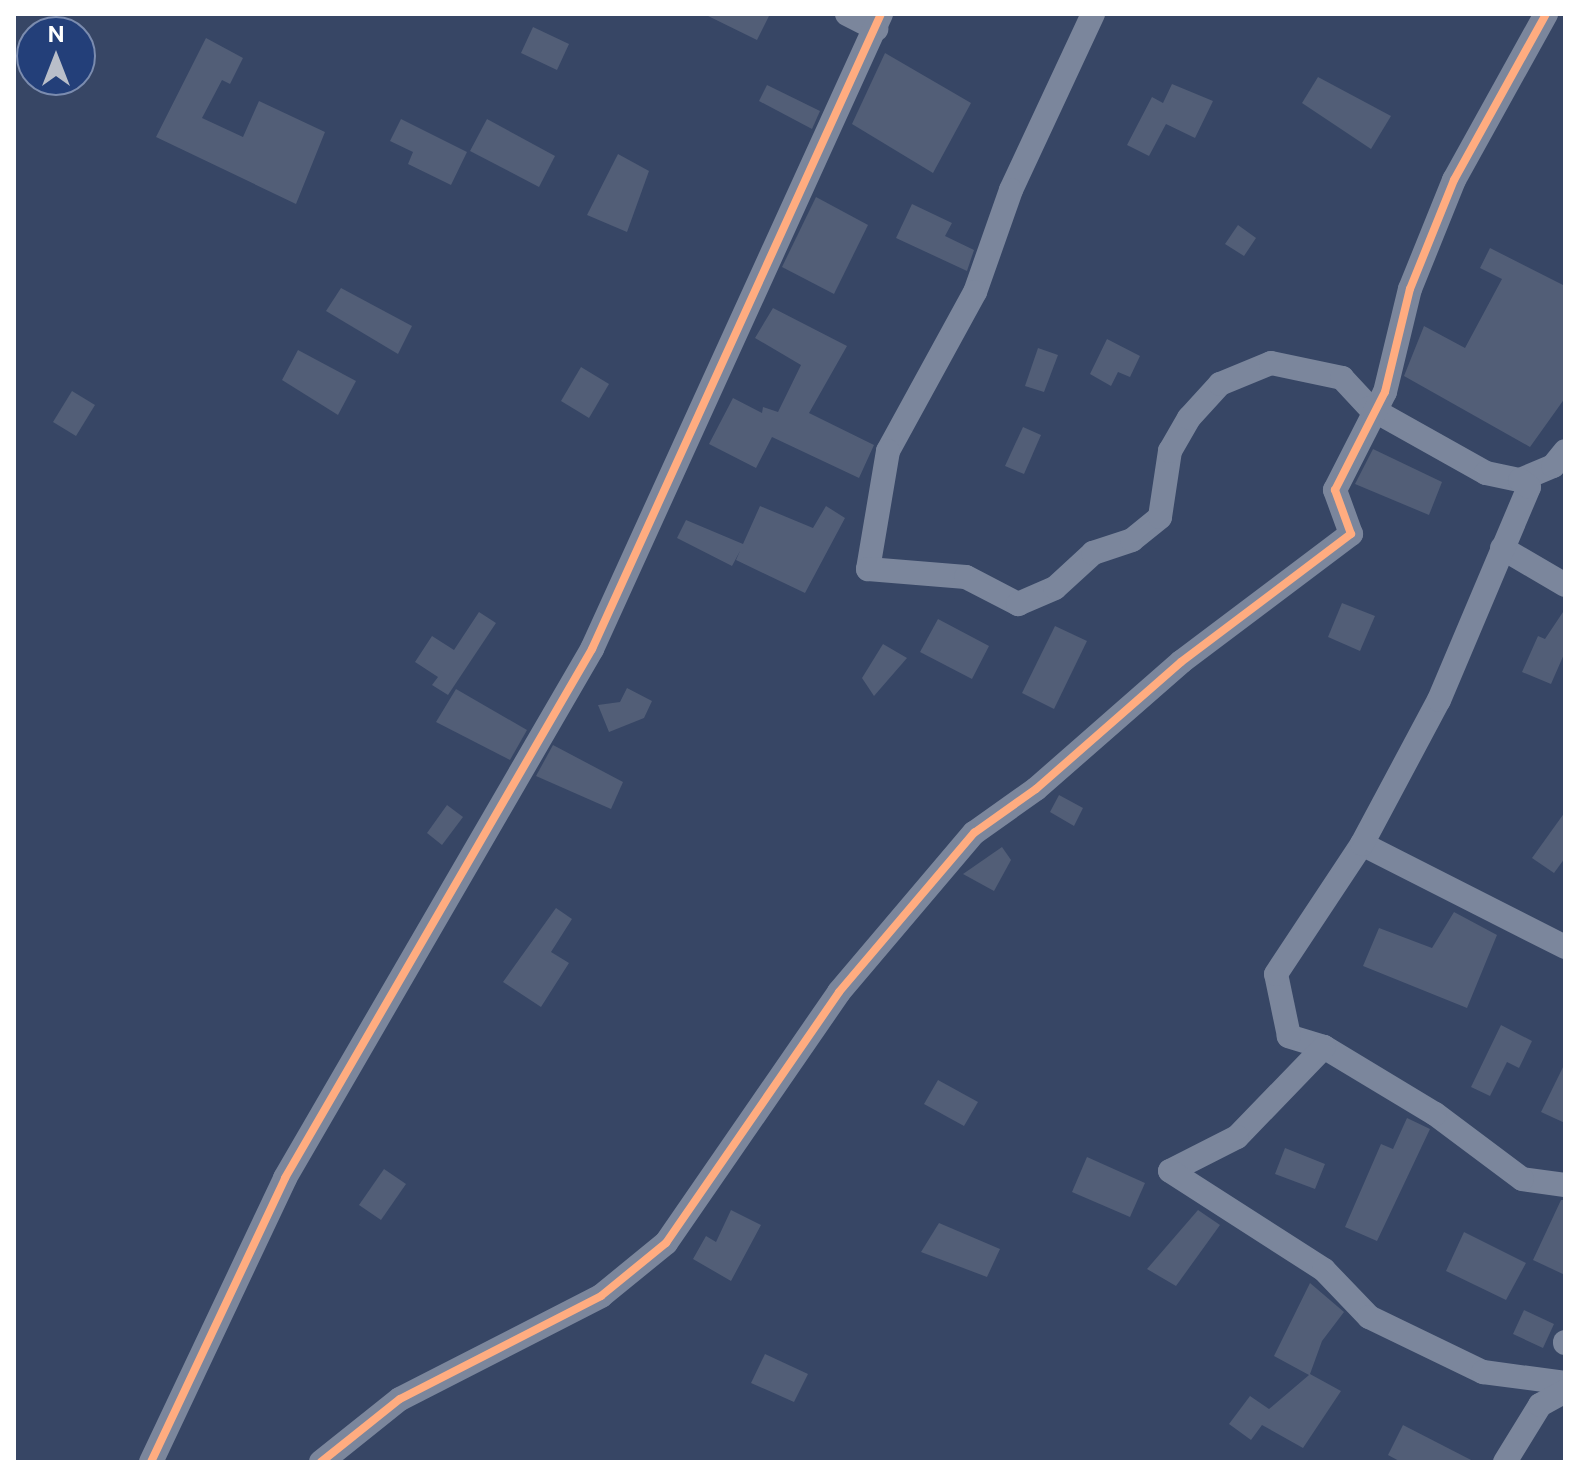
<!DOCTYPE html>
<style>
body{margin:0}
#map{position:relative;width:1579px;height:1476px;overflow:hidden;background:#374665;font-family:"Public Sans",sans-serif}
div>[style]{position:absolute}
.building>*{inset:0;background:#525e77}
.street>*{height:24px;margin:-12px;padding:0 12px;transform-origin:12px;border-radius:12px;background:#7b869c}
.cycleway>*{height:8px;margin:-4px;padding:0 4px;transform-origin:4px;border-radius:4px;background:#ffac80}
span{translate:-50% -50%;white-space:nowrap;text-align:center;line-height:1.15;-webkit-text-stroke:6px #233f79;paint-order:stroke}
.frame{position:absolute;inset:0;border:16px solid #fff;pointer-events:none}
.north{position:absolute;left:16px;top:16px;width:80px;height:80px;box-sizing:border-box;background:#233f79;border:2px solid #7b8caf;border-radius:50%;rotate:0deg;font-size:22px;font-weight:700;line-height:32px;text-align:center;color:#fff}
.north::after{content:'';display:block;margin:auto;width:28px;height:36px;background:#b9bec9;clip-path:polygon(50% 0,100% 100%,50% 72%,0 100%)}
</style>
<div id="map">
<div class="building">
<i style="clip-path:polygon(704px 14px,770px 14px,757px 40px)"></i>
<i style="clip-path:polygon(533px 27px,569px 44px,557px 70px,521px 53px)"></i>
<i style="clip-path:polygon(206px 38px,243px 58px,230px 84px,222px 80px,202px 118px,243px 137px,259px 101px,325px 132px,296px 204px,156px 137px)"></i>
<i style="clip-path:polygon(885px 53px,971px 103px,933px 173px,852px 124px)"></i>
<i style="clip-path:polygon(1318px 77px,1391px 116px,1371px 149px,1302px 103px)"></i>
<i style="clip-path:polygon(1172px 84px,1213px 101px,1195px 138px,1166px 124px,1149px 156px,1127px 145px,1152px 97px,1163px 103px)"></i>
<i style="clip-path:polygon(767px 85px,820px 111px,812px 129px,759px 101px)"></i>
<i style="clip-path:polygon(401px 119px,467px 152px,451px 185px,408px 164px,413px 152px,390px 141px)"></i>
<i style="clip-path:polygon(487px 119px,555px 156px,539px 187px,470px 151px)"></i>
<i style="clip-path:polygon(618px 154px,649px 171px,627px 232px,587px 215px)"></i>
<i style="clip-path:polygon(816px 197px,868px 225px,834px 294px,782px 267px)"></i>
<i style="clip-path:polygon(912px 204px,952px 223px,945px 236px,974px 250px,967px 271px,896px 238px)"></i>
<i style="clip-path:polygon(1238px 225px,1256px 238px,1244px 256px,1225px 244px)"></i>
<i style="clip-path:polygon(1490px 248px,1565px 286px,1565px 398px,1530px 447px,1404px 376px,1424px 326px,1465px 348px,1502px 279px,1480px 268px)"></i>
<i style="clip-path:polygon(341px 288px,412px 326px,398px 354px,326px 311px)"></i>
<i style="clip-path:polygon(773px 308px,847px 346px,809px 413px,874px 445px,859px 478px,772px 437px,756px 468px,709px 444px,733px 398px,762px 413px,763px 407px,778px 412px,801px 365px,755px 338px)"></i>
<i style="clip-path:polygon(1107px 339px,1140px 356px,1130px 377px,1118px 372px,1111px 386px,1090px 374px)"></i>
<i style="clip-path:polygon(1038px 348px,1058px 355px,1044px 392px,1025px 386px)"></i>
<i style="clip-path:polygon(298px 350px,356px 381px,338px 415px,282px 380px)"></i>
<i style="clip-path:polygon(581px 367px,609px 384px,589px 418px,561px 401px)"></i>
<i style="clip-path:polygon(72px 391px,95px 405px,76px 436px,53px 422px)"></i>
<i style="clip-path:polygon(1023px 427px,1041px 435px,1024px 474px,1005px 466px)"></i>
<i style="clip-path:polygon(1373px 449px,1442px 482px,1429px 515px,1355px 484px)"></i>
<i style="clip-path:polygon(760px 506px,813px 528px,826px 506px,845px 518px,805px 593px,736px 560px,740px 551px,732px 566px,677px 538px,686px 520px,743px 544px)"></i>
<i style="clip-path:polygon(1342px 603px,1375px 616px,1360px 651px,1328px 637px)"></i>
<i style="clip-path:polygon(1565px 609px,1565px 652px,1551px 684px,1522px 672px,1538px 636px,1545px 639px)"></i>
<i style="clip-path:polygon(479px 612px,496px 623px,448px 695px,432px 685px,438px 677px,415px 662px,432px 636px,454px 650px)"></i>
<i style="clip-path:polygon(938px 619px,989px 646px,972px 679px,920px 652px)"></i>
<i style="clip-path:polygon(1055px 626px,1087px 641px,1054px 709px,1022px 693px)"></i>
<i style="clip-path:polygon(883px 644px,907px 658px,874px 696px,862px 678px)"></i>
<i style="clip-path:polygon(627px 688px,652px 701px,644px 718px,609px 732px,598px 705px,620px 702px)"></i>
<i style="clip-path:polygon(456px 689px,527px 730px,510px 760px,436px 722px)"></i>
<i style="clip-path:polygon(553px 745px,623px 782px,611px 809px,536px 776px)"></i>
<i style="clip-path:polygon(1059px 795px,1083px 808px,1074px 826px,1050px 812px)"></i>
<i style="clip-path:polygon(447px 805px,463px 817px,442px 845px,427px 833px)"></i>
<i style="clip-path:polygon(1565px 812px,1565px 858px,1554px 873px,1532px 858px)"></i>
<i style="clip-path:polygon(1002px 847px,1011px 860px,994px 891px,963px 874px)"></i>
<i style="clip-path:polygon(556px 908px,572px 919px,551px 952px,569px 963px,541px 1007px,503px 982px)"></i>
<i style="clip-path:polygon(1454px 912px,1497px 935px,1467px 1008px,1363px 966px,1379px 928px,1432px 948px)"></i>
<i style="clip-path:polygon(1501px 1025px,1532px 1041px,1519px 1068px,1507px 1062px,1490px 1096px,1471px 1087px)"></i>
<i style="clip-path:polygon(1565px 1063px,1565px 1123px,1541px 1112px)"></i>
<i style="clip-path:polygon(938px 1080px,978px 1102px,964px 1126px,924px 1104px)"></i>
<i style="clip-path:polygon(1407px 1118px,1430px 1129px,1377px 1241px,1345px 1227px,1381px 1144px,1393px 1149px)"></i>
<i style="clip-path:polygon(1285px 1148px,1325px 1164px,1315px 1189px,1275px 1174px)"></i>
<i style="clip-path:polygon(1087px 1157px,1145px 1183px,1130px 1217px,1072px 1192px)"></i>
<i style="clip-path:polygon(384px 1169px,406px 1184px,381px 1220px,359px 1205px)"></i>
<i style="clip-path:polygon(1561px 1200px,1565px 1200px,1565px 1275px,1533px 1260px)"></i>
<i style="clip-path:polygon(731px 1210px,761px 1225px,731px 1281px,693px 1259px,706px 1236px,716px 1242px)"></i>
<i style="clip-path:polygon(1198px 1210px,1220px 1225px,1176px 1286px,1147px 1269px)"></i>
<i style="clip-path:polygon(939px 1223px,1000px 1249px,987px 1277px,921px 1252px)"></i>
<i style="clip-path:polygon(1464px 1232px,1526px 1263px,1506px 1300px,1446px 1271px)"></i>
<i style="clip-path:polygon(1310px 1283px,1344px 1312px,1322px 1341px,1310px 1374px,1341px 1391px,1303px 1448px,1262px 1425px,1251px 1440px,1229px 1424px,1250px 1396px,1269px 1409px,1309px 1375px,1274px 1356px)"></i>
<i style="clip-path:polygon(1524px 1310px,1554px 1324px,1543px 1348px,1513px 1334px)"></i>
<i style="clip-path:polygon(765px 1354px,808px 1374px,794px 1402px,751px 1383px)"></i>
<i style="clip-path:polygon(1403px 1425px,1475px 1462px,1401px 1462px,1388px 1455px)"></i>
</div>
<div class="street">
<i style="left:847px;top:14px;width:33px;rotate:27deg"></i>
<i style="left:1093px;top:14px;width:194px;rotate:115deg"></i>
<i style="left:1011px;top:190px;width:108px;rotate:109.4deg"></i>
<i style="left:975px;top:292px;width:181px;rotate:118.7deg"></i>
<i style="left:888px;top:451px;width:120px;rotate:99.6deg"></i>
<i style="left:868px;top:569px;width:98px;rotate:4.7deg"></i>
<i style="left:966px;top:577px;width:59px;rotate:27.4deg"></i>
<i style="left:1018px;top:604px;width:40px;rotate:-23.4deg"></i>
<i style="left:1055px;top:588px;width:52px;rotate:-42.6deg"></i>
<i style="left:1093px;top:553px;width:41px;rotate:-18.4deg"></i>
<i style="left:1132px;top:540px;width:36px;rotate:-39deg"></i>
<i style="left:1160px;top:517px;width:67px;rotate:-81.4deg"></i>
<i style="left:1170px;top:451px;width:38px;rotate:-60deg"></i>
<i style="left:1189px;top:418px;width:46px;rotate:-47.6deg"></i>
<i style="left:1220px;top:384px;width:55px;rotate:-22.4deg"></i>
<i style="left:1271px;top:363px;width:73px;rotate:11.9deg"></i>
<i style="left:1342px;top:378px;width:41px;rotate:47deg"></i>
<i style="left:1370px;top:408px;width:133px;rotate:29.3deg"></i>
<i style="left:1486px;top:473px;width:35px;rotate:12deg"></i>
<i style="left:1520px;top:480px;width:36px;rotate:-23deg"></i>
<i style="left:1553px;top:466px;width:19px;rotate:-51deg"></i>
<i style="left:1502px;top:548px;width:73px;rotate:30.4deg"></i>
<i style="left:1362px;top:844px;width:228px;rotate:26.9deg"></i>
<i style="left:1324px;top:1047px;width:37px;rotate:-163deg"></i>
<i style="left:1289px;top:1036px;width:63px;rotate:-101.8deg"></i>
<i style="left:1276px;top:974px;width:156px;rotate:-56.5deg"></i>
<i style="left:1362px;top:844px;width:163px;rotate:-61.9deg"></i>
<i style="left:1439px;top:700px;width:231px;rotate:-67.1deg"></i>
<i style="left:1529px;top:487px;width:11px;rotate:-142deg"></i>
<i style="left:1565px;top:1185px;width:43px;rotate:-172.1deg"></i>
<i style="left:1522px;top:1179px;width:109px;rotate:-143.2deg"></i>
<i style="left:1435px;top:1114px;width:130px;rotate:-148.9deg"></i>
<i style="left:1324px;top:1047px;width:125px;rotate:134deg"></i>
<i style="left:1237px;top:1137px;width:75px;rotate:153.1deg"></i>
<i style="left:1170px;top:1171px;width:183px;rotate:32.7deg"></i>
<i style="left:1324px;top:1270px;width:65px;rotate:46.2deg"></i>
<i style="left:1369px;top:1317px;width:127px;rotate:25.8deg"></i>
<i style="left:1483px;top:1372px;width:83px;rotate:7.6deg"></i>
<i style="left:1565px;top:1342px;width:1px;rotate:90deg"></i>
<i style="left:151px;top:1462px;width:314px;rotate:-64.7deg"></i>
<i style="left:285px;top:1178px;width:612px;rotate:-59.87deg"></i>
<i style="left:592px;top:649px;width:698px;rotate:-65.53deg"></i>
<i style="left:321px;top:1462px;width:101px;rotate:-38.6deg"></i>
<i style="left:400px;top:1399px;width:226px;rotate:-27.1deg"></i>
<i style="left:601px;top:1296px;width:84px;rotate:-39.2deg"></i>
<i style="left:666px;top:1243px;width:305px;rotate:-55.4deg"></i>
<i style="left:839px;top:992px;width:209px;rotate:-49.7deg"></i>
<i style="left:974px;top:833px;width:76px;rotate:-35.4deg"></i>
<i style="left:1036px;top:789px;width:193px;rotate:-41.2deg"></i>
<i style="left:1181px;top:662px;width:213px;rotate:-37deg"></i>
<i style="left:1351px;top:534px;width:47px;rotate:-110deg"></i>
<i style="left:1335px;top:490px;width:110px;rotate:-63deg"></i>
<i style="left:1385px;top:392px;width:106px;rotate:-76.4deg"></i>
<i style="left:1410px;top:289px;width:118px;rotate:-68deg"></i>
<i style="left:1454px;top:180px;width:190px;rotate:-61deg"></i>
<i style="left:1505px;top:1462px;width:67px;rotate:-58.4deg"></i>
<i style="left:1540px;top:1405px;width:29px;rotate:-29deg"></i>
</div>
<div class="cycleway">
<i style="left:151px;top:1462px;width:314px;rotate:-64.7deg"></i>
<i style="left:285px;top:1178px;width:612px;rotate:-59.87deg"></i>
<i style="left:592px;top:649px;width:698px;rotate:-65.53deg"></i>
<i style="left:321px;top:1462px;width:101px;rotate:-38.6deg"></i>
<i style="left:400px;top:1399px;width:226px;rotate:-27.1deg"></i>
<i style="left:601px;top:1296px;width:84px;rotate:-39.2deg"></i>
<i style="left:666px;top:1243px;width:305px;rotate:-55.4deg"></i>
<i style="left:839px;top:992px;width:209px;rotate:-49.7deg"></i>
<i style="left:974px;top:833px;width:76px;rotate:-35.4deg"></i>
<i style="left:1036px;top:789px;width:193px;rotate:-41.2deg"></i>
<i style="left:1181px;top:662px;width:213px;rotate:-37deg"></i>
<i style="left:1351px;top:534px;width:47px;rotate:-110deg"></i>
<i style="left:1335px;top:490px;width:110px;rotate:-63deg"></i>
<i style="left:1385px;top:392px;width:106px;rotate:-76.4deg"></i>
<i style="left:1410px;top:289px;width:118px;rotate:-68deg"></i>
<i style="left:1454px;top:180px;width:190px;rotate:-61deg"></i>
</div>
<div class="frame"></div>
<div class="north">N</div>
</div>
